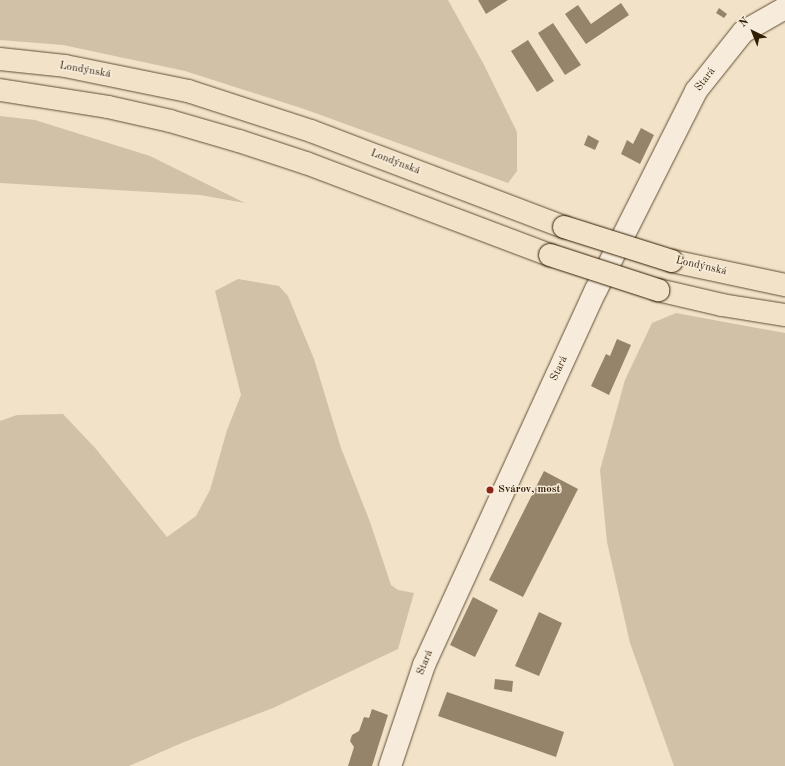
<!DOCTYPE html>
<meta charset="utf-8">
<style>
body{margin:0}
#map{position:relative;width:785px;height:766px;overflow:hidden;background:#f2e2c8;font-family:"Old Standard TT",serif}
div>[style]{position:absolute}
.green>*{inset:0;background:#d1c1a7}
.building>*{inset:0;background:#958469}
.roads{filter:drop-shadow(0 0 1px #614f34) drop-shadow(0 0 1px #614f34)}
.minor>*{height:22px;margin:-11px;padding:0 11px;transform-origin:11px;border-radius:11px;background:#f7ecdb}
.highway>*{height:22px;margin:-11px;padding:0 11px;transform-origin:11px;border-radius:11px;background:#f2e2c8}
.bridges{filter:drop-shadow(0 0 1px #311e03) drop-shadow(0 0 1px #311e03)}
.highway-bridge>*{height:22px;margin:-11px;padding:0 11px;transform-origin:11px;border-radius:11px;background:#f2e2c8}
.dots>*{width:11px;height:11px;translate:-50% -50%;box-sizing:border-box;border:2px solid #f7ecdb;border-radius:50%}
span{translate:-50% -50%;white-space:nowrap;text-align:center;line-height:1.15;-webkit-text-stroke:3px #f7ecdb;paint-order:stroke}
.street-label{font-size:11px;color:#311e03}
.poi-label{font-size:11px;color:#311e03;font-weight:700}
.left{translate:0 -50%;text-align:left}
.north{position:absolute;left:733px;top:12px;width:40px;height:40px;-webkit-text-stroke:3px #f7ecdb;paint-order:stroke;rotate:317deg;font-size:11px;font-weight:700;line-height:16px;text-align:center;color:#311e03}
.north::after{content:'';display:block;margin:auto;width:14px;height:18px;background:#311e03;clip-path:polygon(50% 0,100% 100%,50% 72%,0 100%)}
</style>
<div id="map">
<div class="green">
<i style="clip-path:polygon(0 0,448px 0,483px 63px,517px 132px,517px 171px,508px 183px,304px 109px,185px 71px,63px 45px,0 40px)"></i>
<i style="clip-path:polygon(0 116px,35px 120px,150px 156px,245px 203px,200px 195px,0 183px)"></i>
<i style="clip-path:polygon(238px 279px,279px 286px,288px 296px,314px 359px,341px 448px,370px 522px,391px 585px,398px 590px,414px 593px,398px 649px,273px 708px,184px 742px,129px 766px,0 766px,0 421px,17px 415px,63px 414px,96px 449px,167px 537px,196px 516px,210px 490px,227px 430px,241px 395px,215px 291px)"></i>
<i style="clip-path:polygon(676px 313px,785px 333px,785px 766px,674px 766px,630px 643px,607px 542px,600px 470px,625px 380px,652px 323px)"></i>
</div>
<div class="building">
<i style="clip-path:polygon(478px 0,508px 0,486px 14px)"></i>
<i style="clip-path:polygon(621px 3px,629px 15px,586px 44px,565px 14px,578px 5px,591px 24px)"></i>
<i style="clip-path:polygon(719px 8px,727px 14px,724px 18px,716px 13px)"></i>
<i style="clip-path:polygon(553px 23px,581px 65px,565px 75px,538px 33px)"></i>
<i style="clip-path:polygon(528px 40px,554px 81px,537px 92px,511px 51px)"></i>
<i style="clip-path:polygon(641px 128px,654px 135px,640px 164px,621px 154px,627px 140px,633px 144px)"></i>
<i style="clip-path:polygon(588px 135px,599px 141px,595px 150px,584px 145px)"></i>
<i style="clip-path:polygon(617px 339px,631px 345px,609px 395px,591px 386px,606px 354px,610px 356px)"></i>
<i style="clip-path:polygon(544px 471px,578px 489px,523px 597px,489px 580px)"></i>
<i style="clip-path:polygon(473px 597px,498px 610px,475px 657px,450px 645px)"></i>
<i style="clip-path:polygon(539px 612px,562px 623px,539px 676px,515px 666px)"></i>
<i style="clip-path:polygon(495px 679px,513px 681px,512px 692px,494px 689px)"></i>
<i style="clip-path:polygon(447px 692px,564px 732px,556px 757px,438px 716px)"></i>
<i style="clip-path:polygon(372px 709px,388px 715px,372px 766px,348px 766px,354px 747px,350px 741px,352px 735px,359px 731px,364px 717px,369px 718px)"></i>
</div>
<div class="roads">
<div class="minor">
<i style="left:390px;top:766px;width:107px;rotate:-71.4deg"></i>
<i style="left:424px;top:665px;width:413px;rotate:-65.4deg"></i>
<i style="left:596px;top:290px;width:223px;rotate:-63.3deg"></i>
<i style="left:696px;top:91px;width:75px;rotate:-51.5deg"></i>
<i style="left:743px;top:32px;width:48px;rotate:-29.7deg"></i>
</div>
<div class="highway">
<i style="left:0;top:59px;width:65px;rotate:6.1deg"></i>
<i style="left:65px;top:66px;width:126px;rotate:11.5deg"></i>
<i style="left:188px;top:91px;width:129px;rotate:18deg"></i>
<i style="left:311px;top:131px;width:271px;rotate:20.8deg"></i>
<i style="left:0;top:90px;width:109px;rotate:8.9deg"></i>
<i style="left:108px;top:107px;width:64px;rotate:12.7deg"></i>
<i style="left:170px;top:121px;width:72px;rotate:16.2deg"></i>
<i style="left:239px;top:141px;width:71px;rotate:18.2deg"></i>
<i style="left:306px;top:163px;width:261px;rotate:20.7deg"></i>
<i style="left:672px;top:261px;width:116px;rotate:12deg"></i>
<i style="left:658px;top:290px;width:66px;rotate:13.2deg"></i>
<i style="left:722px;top:305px;width:64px;rotate:9deg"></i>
</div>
</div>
<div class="bridges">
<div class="highway-bridge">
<i style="left:564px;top:227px;width:113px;rotate:17.5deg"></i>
<i style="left:550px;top:255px;width:114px;rotate:18deg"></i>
</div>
</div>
<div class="dots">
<i style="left:490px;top:490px;background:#8f2418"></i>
</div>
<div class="street-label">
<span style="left:85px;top:71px;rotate:10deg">Londýnská</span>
<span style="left:706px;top:80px;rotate:-53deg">Stará</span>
<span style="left:395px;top:163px;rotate:21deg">Londýnská</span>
<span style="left:701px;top:267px;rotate:13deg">Londýnská</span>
<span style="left:560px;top:369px;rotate:-65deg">Stará</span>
<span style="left:426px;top:663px;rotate:-68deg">Stará</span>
</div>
<div class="poi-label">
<span class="left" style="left:498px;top:490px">Svárov, most</span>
</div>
<div class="north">N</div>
</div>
